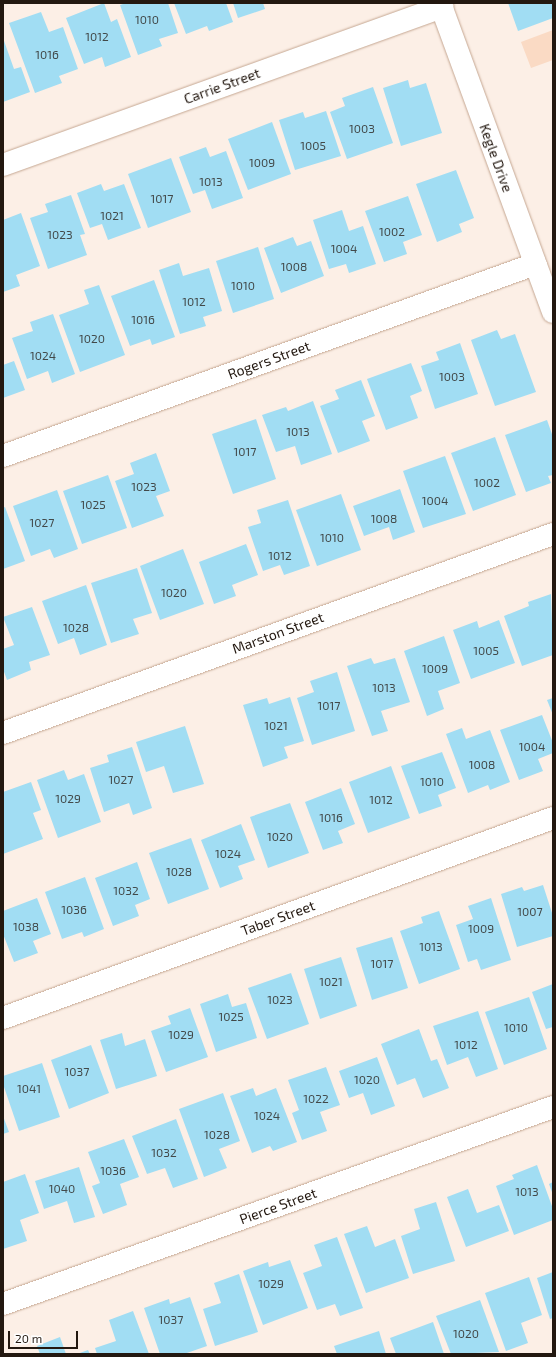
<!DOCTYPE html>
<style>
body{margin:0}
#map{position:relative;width:556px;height:1357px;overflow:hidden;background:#fcefe6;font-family:"Exo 2",sans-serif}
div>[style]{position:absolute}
.green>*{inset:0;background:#fadac4}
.building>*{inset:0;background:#a1ddf3}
.roads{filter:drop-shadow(0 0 1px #c5a792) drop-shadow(0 0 1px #c5a792)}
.street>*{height:22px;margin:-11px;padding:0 11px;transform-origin:11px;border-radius:11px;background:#fff}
span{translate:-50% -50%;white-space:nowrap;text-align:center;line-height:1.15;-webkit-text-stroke:3px #fff;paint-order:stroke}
.number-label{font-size:12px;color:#424949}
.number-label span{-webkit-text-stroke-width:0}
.street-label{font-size:14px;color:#231810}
.frame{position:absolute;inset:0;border:4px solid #231810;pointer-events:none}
.scale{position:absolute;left:8px;top:1331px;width:70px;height:18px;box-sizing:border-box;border:2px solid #231810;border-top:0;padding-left:5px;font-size:12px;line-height:14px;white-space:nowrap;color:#231810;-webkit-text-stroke:3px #fff;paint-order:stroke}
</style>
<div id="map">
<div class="green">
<i style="clip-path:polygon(553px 30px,553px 60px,531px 68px,521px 42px)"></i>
</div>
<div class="building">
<i style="clip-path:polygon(104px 3px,111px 22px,117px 19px,131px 57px,105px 67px,102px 57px,84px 64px,66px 18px)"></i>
<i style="clip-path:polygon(126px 3px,168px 3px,178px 33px,159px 39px,162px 46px,138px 55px,120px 5px)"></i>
<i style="clip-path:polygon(174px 3px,226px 3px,233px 22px,209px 31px,207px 26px,186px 34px)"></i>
<i style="clip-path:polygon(233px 3px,263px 3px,265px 9px,238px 18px)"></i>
<i style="clip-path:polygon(508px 3px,553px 3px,553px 18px,518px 31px)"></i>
<i style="clip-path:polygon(41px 12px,49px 32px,63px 27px,78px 69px,59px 76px,62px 83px,35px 93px,9px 23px)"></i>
<i style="clip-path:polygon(3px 38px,14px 69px,21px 67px,30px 92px,3px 102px)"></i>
<i style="clip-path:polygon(408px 80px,410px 88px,426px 83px,442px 133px,401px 146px,383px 88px)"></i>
<i style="clip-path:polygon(373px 87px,393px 143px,347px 159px,330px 112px,345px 106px,342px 98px)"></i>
<i style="clip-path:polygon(326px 111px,341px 156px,295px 170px,279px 120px,303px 112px,305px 118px)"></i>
<i style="clip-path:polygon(272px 122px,291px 174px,248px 190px,228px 139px)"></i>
<i style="clip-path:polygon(206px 147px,210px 157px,226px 151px,243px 198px,212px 209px,205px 190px,193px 194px,179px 157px)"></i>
<i style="clip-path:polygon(171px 158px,191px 212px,148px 228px,128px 174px)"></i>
<i style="clip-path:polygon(456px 170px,474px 218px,459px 224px,462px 232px,437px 242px,416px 184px)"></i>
<i style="clip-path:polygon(101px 184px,104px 191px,124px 184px,141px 228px,108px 240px,102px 224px,90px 228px,77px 193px)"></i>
<i style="clip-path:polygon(71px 195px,85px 234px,80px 235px,87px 255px,48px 269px,30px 218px,48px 212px,45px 204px)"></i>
<i style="clip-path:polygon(408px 196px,422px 235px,403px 242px,407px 254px,384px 262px,365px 211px)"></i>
<i style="clip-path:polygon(342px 210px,349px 231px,363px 226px,376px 264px,349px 273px,346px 264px,329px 269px,313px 220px)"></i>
<i style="clip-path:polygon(21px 213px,40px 266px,16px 275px,20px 286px,3px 292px,3px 220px)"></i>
<i style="clip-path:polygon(293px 237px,297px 246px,311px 241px,324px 276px,281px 293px,264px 248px)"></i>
<i style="clip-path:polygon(258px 247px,274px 299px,233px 313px,216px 261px)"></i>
<i style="clip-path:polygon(179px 263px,183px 276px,209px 268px,222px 311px,203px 317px,206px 326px,180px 334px,159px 270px)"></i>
<i style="clip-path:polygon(154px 280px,175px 337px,152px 345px,150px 339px,130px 346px,111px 296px)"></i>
<i style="clip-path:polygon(99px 285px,125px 355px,80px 372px,59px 315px,89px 304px,84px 290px)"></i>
<i style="clip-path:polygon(53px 314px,75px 374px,52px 383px,48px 371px,27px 379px,12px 338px,33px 331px,30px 322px)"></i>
<i style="clip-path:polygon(497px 330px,501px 339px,515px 334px,536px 392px,495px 406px,471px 340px)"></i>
<i style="clip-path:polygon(460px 343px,478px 394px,435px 409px,421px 366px,439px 360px,436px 352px)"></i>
<i style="clip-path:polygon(14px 361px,25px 390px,3px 398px,3px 365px)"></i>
<i style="clip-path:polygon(411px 363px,422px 391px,410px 396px,418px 418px,386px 430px,367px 379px)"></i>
<i style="clip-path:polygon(361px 380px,375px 416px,362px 421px,370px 441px,338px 453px,320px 406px,339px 399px,335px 390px)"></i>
<i style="clip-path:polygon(313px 401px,332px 454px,301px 465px,295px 446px,276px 452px,262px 415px,286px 407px,288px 411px)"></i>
<i style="clip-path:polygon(256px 419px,276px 479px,233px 494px,212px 434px)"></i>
<i style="clip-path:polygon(547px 420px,553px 437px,553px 475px,548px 476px,551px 483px,526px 492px,505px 435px)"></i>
<i style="clip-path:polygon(495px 437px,516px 495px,473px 511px,451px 453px)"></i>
<i style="clip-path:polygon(156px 453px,170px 491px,156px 496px,164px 516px,132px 528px,115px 481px,134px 474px,130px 463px)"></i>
<i style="clip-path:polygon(445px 456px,466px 514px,423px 528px,403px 471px)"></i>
<i style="clip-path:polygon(108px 475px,127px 528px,82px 544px,63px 491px)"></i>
<i style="clip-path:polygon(400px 489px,415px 532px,393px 540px,389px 527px,364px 536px,353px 506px)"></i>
<i style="clip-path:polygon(57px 490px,78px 549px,54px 558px,50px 549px,31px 556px,13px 506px)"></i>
<i style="clip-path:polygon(341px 494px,361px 550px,317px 566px,296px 510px)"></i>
<i style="clip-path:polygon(288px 500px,310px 566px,284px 575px,280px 565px,263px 571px,248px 527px,261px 523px,257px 510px)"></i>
<i style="clip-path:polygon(5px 507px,25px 561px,3px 569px,3px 508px)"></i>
<i style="clip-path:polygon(246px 544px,258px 575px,232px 585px,236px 596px,214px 604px,199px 562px)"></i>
<i style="clip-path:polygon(183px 549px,204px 604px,160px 620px,140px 566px)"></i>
<i style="clip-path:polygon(137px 568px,152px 613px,133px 619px,139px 634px,111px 643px,91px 583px)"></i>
<i style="clip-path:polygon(86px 585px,107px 645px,80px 655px,74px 638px,58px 644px,42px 601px)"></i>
<i style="clip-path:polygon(551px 594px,553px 655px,522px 666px,504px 616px,529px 606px,528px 602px)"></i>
<i style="clip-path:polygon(32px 607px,50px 655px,29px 662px,31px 670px,7px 680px,3px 669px,3px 649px,14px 645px,3px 617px)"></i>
<i style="clip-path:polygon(499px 620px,515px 663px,471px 679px,453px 630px,477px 621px,479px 628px)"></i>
<i style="clip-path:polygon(444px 636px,460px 683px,438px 691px,444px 709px,427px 716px,404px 651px)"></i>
<i style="clip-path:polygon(371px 658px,374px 664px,395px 658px,410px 702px,381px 711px,388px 731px,372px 736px,347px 666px)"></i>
<i style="clip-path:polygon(337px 672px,355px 731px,312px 745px,297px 698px,314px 692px,310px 681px)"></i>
<i style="clip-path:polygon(290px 697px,304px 741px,284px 747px,288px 758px,263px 767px,243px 705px,267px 698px,269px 704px)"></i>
<i style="clip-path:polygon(553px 698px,553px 715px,547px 700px)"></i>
<i style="clip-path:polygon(542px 715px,553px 743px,553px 753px,538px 759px,543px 771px,519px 780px,500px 730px)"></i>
<i style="clip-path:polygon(185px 726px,204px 784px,173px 793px,164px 766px,146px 772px,136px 742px)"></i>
<i style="clip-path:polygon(462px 728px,466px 739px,490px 730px,510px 782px,490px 790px,488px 785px,468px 793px,446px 734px)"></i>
<i style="clip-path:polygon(132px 747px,152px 808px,133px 815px,129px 803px,104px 812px,90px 768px,109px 762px,107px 755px)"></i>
<i style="clip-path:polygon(442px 752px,456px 788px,438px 795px,442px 806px,419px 814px,401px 766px)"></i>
<i style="clip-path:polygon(391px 766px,410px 818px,368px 833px,349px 782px)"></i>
<i style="clip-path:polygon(64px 770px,68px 780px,84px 774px,101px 822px,58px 838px,37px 780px)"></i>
<i style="clip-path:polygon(31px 782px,41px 810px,33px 813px,43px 839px,3px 854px,3px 792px)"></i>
<i style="clip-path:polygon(341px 788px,355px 824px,338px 831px,343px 843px,323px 850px,305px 802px)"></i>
<i style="clip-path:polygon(290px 803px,309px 853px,268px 868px,250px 817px)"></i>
<i style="clip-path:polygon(241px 824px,255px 860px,238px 866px,243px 879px,220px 888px,201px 840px)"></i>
<i style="clip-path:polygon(191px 838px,209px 889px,168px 904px,149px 853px)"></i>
<i style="clip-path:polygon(137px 862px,150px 899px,135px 905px,139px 916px,113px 926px,95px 878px)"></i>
<i style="clip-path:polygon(85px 877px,104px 929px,84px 937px,82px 932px,62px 939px,45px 892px)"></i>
<i style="clip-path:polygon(543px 885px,553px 916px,553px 936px,517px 947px,501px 894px,522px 887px,524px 891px)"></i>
<i style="clip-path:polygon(37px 898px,51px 934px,33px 941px,38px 953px,14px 962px,3px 934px,3px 911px)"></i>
<i style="clip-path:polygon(491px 898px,511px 960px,481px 970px,477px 959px,468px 962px,456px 925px,473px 919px,468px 906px)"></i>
<i style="clip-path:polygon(439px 911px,460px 969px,419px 984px,400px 931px,423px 923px,421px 917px)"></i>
<i style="clip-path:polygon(392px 937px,408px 988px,372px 1000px,356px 948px)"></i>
<i style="clip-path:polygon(341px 957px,357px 1006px,320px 1019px,304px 969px)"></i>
<i style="clip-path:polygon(291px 973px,309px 1024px,267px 1039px,248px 988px)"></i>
<i style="clip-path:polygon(553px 984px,553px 1027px,546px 1029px,532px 992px)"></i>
<i style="clip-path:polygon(228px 994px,232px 1007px,246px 1003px,257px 1038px,216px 1052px,200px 1004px)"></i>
<i style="clip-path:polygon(529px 997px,547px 1049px,504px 1065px,485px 1012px)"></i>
<i style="clip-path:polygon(190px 1008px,208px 1057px,166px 1072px,151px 1031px,171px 1024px,168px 1016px)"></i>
<i style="clip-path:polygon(478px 1011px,498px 1069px,476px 1077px,468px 1057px,447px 1065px,433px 1026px)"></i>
<i style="clip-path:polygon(419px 1029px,431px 1061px,437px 1059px,449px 1088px,423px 1098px,415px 1078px,397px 1085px,381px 1044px)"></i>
<i style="clip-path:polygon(122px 1033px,125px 1046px,145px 1039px,157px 1076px,116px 1089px,100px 1040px)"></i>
<i style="clip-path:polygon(91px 1045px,109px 1093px,69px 1109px,51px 1060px)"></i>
<i style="clip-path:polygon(377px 1057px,395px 1106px,371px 1115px,363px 1093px,349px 1098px,339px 1071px)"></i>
<i style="clip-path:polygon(42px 1063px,60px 1117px,19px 1131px,3px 1084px,3px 1076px)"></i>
<i style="clip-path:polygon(326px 1067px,340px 1105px,320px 1112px,327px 1131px,302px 1140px,292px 1113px,299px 1110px,288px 1080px)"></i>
<i style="clip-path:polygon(253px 1088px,256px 1096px,276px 1088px,297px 1142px,273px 1151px,270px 1146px,252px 1153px,230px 1096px)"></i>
<i style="clip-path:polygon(223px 1093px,240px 1141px,219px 1149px,227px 1168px,204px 1177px,179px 1109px)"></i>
<i style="clip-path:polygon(3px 1116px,9px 1132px,3px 1134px)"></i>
<i style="clip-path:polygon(176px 1119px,198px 1179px,173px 1188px,165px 1168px,147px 1174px,132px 1136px)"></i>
<i style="clip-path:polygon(124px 1139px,139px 1177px,120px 1184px,127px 1205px,103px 1214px,92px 1186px,100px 1183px,88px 1152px)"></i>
<i style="clip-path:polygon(537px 1165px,553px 1209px,553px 1220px,514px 1235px,496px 1186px,514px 1179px,512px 1175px)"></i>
<i style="clip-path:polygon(79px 1167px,95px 1217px,74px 1223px,67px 1201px,44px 1209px,35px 1181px)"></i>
<i style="clip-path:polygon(25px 1174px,39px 1213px,20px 1220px,27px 1241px,3px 1249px,3px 1182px)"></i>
<i style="clip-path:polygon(553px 1182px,553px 1195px,549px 1184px)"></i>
<i style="clip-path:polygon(468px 1189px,477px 1213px,499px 1205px,509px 1231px,466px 1247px,447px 1197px)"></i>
<i style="clip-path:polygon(436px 1202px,455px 1261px,413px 1274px,401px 1236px,420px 1229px,414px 1209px)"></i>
<i style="clip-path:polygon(367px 1226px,375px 1247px,395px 1239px,409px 1278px,366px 1293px,344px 1234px)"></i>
<i style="clip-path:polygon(337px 1237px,363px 1308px,340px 1316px,335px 1304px,317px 1310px,303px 1273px,322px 1266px,314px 1245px)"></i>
<i style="clip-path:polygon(290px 1260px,308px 1308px,263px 1325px,243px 1271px,268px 1262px,269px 1267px)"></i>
<i style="clip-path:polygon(553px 1272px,553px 1318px,550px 1319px,537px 1278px)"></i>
<i style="clip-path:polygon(239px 1274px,258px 1332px,215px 1346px,203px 1309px,221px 1303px,214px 1283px)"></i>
<i style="clip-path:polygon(529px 1277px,542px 1315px,521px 1323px,528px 1343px,506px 1351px,485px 1293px)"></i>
<i style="clip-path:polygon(190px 1297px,207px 1346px,184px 1354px,160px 1354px,144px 1308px,169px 1299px,170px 1304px)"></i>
<i style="clip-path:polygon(480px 1300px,499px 1352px,451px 1354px,436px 1316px)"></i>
<i style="clip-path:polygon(133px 1311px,149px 1354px,97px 1354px,95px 1348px,116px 1341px,109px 1320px)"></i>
<i style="clip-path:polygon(433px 1322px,444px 1354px,396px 1354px,390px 1338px)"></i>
<i style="clip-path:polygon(379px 1331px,386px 1354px,337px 1354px,334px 1346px)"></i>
<i style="clip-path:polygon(60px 1337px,66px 1354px,40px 1354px,37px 1346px)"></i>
<i style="clip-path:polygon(88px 1350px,90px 1354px,77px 1354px)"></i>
</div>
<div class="roads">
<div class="street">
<i style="left:440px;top:3px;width:329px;rotate:69.9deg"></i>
<i style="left:3px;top:165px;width:467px;rotate:-19.8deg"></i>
<i style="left:3px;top:456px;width:566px;rotate:-19.84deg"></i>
<i style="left:3px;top:733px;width:585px;rotate:-19.89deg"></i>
<i style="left:3px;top:1018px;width:585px;rotate:-19.98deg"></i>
<i style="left:3px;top:1304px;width:584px;rotate:-19.71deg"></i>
</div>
</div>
<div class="number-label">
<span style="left:147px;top:20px">1010</span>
<span style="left:97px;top:37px">1012</span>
<span style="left:47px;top:55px">1016</span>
<span style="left:362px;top:129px">1003</span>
<span style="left:313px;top:146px">1005</span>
<span style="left:262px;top:163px">1009</span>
<span style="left:211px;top:182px">1013</span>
<span style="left:162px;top:199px">1017</span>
<span style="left:112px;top:216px">1021</span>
<span style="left:392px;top:232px">1002</span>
<span style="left:60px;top:235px">1023</span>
<span style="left:344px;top:249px">1004</span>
<span style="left:294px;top:267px">1008</span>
<span style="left:243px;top:286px">1010</span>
<span style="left:194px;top:302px">1012</span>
<span style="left:143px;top:320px">1016</span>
<span style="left:92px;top:339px">1020</span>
<span style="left:43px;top:356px">1024</span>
<span style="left:452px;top:377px">1003</span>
<span style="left:298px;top:432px">1013</span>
<span style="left:245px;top:452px">1017</span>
<span style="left:487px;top:483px">1002</span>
<span style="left:144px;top:487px">1023</span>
<span style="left:435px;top:501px">1004</span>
<span style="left:93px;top:505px">1025</span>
<span style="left:384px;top:519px">1008</span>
<span style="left:42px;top:523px">1027</span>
<span style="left:332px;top:538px">1010</span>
<span style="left:280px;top:556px">1012</span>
<span style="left:174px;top:593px">1020</span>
<span style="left:76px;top:628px">1028</span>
<span style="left:486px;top:651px">1005</span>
<span style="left:435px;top:669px">1009</span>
<span style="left:384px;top:688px">1013</span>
<span style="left:329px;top:706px">1017</span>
<span style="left:276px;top:726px">1021</span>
<span style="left:532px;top:747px">1004</span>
<span style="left:482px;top:765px">1008</span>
<span style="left:121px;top:780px">1027</span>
<span style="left:432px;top:782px">1010</span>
<span style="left:68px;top:799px">1029</span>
<span style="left:381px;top:800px">1012</span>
<span style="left:331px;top:818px">1016</span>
<span style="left:280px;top:837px">1020</span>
<span style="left:228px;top:854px">1024</span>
<span style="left:179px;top:872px">1028</span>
<span style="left:126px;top:891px">1032</span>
<span style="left:74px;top:910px">1036</span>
<span style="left:530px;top:912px">1007</span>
<span style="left:26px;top:927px">1038</span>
<span style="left:481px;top:929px">1009</span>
<span style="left:431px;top:947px">1013</span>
<span style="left:382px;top:964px">1017</span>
<span style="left:331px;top:982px">1021</span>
<span style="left:280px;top:1000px">1023</span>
<span style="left:231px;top:1017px">1025</span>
<span style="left:516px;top:1028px">1010</span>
<span style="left:181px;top:1035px">1029</span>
<span style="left:466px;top:1045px">1012</span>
<span style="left:77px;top:1072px">1037</span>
<span style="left:367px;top:1080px">1020</span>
<span style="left:29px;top:1089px">1041</span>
<span style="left:316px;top:1099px">1022</span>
<span style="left:267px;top:1116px">1024</span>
<span style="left:217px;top:1135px">1028</span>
<span style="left:164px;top:1153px">1032</span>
<span style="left:113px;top:1171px">1036</span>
<span style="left:62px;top:1189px">1040</span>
<span style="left:527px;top:1192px">1013</span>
<span style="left:271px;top:1284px">1029</span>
<span style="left:171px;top:1320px">1037</span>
<span style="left:466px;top:1334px">1020</span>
</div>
<div class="street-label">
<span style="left:222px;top:86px;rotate:-20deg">Carrie Street</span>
<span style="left:496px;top:158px;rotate:70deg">Kegle Drive</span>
<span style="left:269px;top:360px;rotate:-20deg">Rogers Street</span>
<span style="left:278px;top:633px;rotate:-20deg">Marston Street</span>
<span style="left:278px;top:918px;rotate:-20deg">Taber Street</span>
<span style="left:278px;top:1206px;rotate:-20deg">Pierce Street</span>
</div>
<div class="frame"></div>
<div class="scale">20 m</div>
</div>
